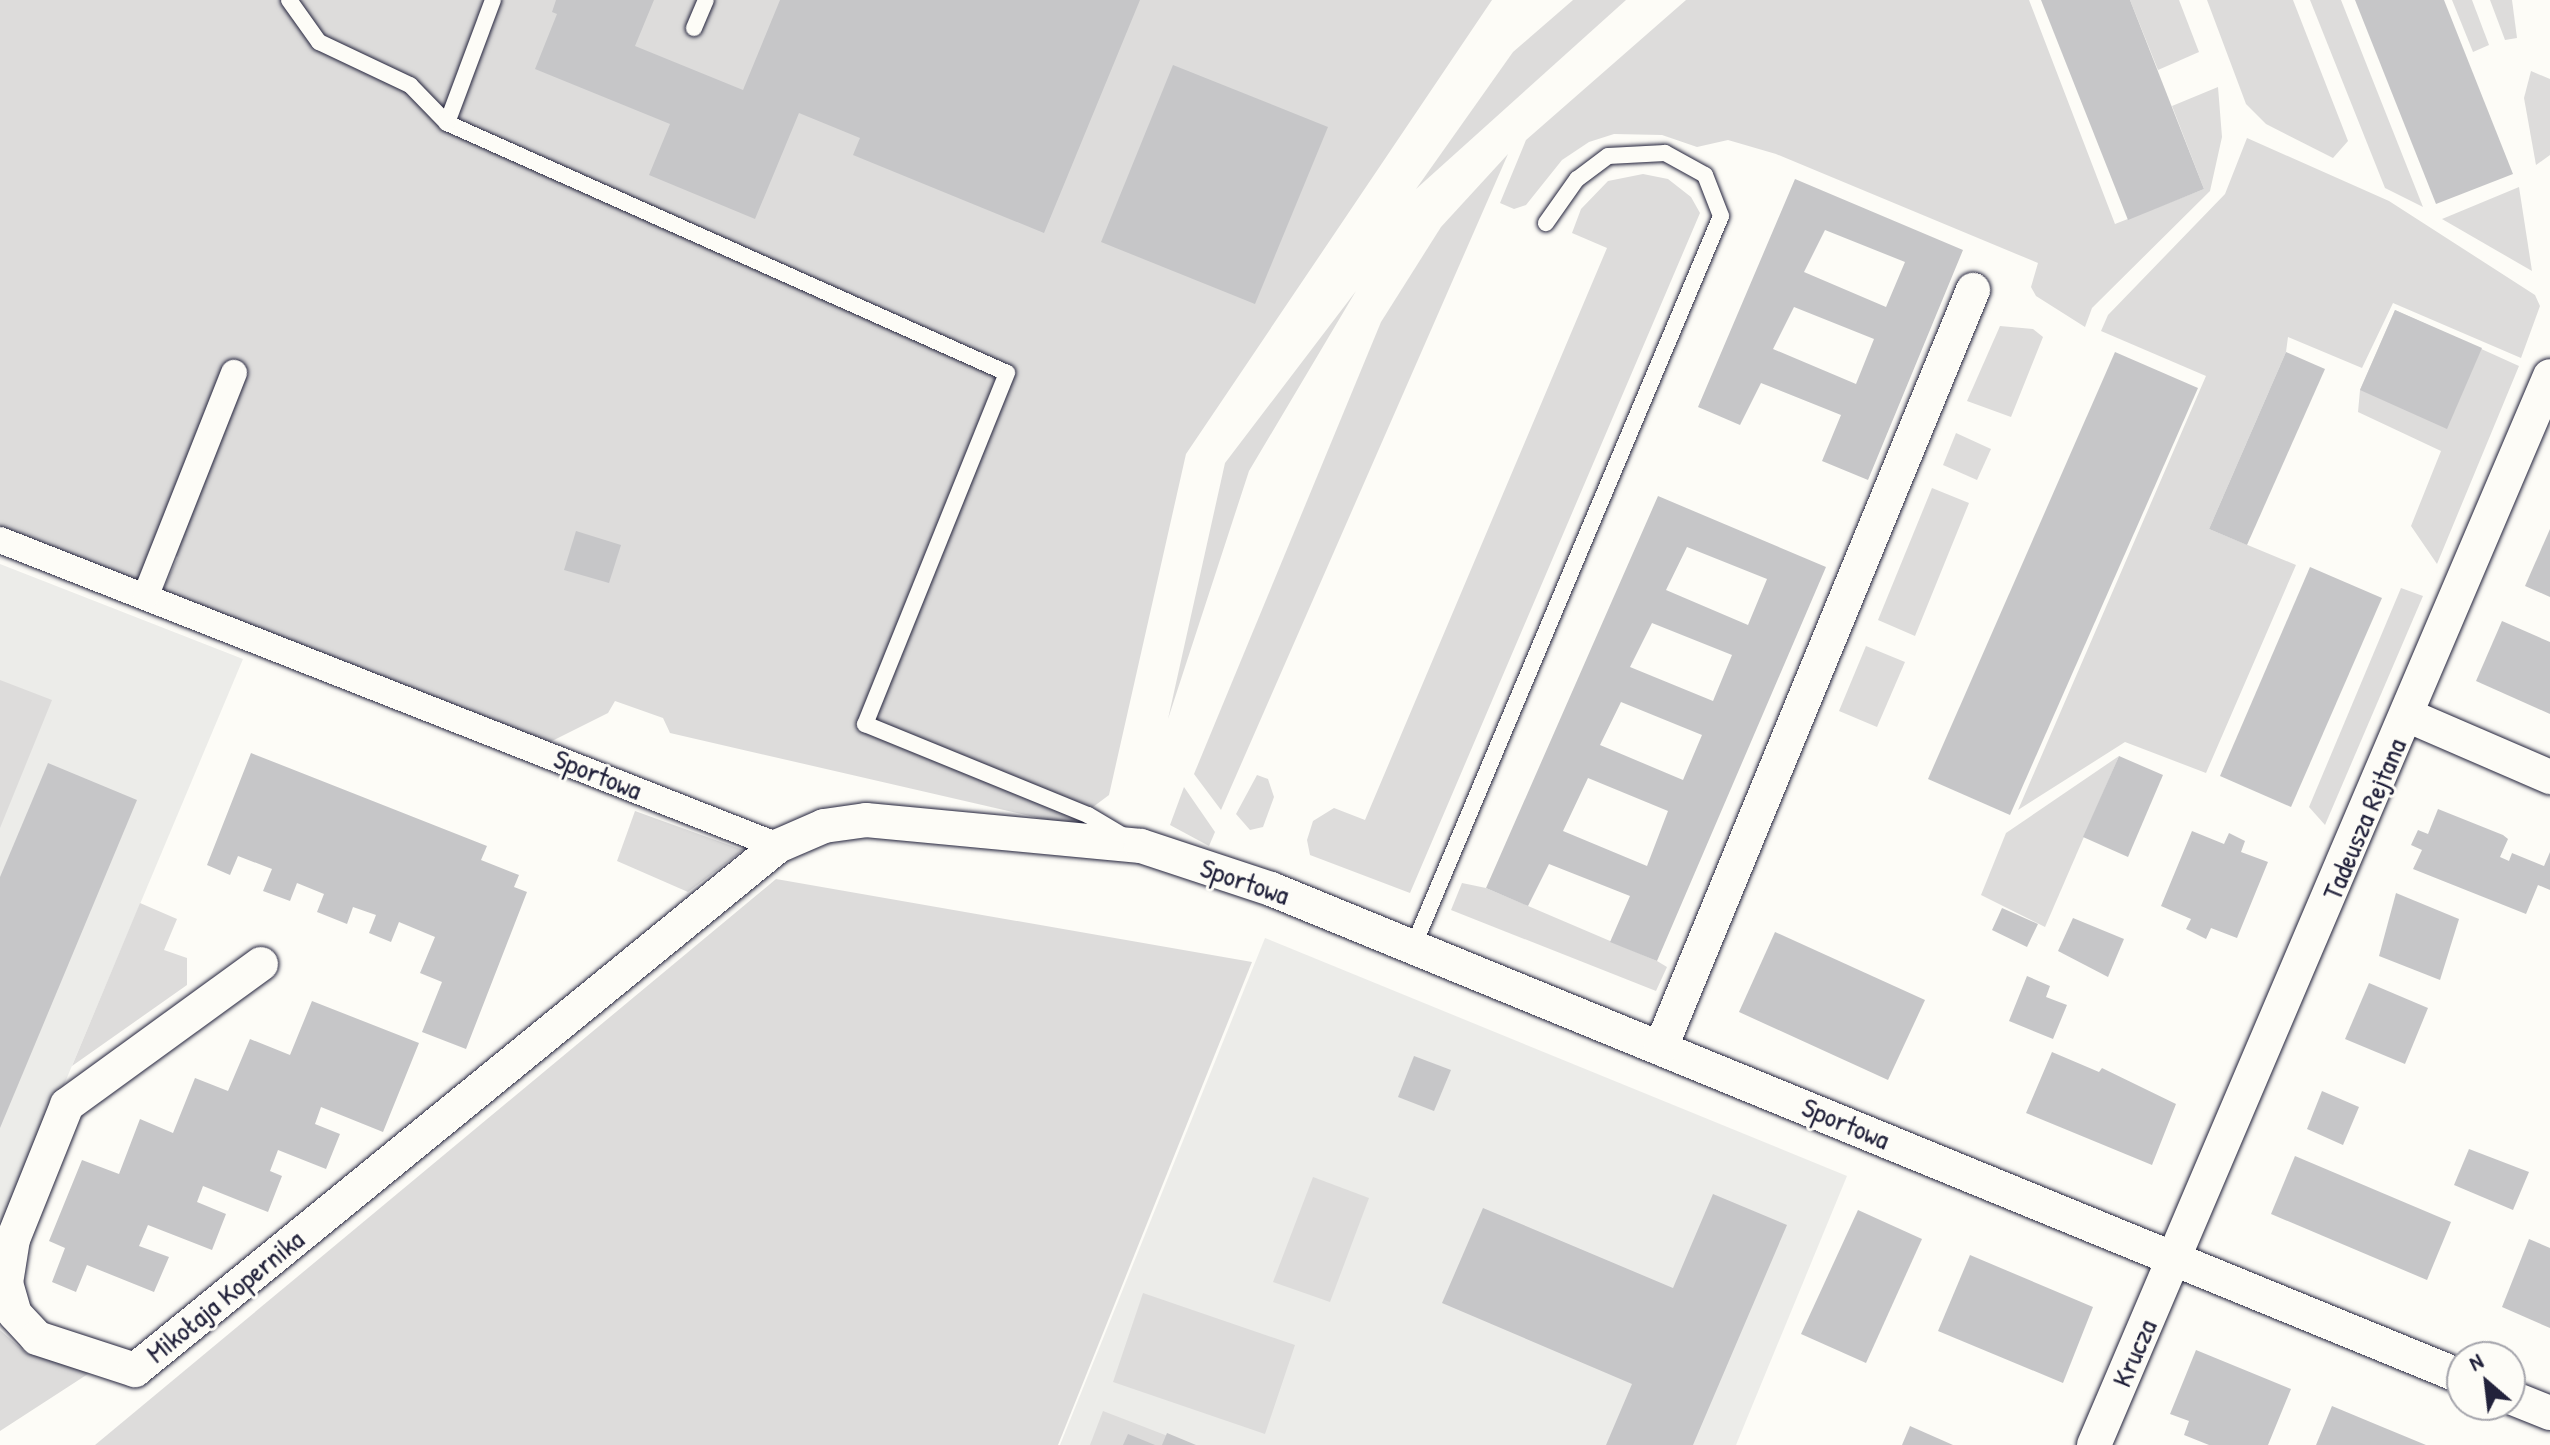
<!DOCTYPE html>
<meta charset="utf-8">
<style>
body{margin:0}
#map{position:relative;width:2550px;height:1445px;overflow:hidden;background:#fdfcf7;font-family:"Patrick Hand",sans-serif}
div>[style]{position:absolute}
.built>*{inset:0;background:#ecece9}
.green>*{inset:0;background:#dddcdb}
.building>*{inset:0;background:#c6c6c8}
.roads{filter:drop-shadow(0 0 2px #22223b) drop-shadow(0 0 2px #22223b)}
.service>*{height:16px;margin:-8px;padding:0 8px;transform-origin:8px;border-radius:8px;background:#fdfcf7}
.pedestrian>*{height:26px;margin:-13px;padding:0 13px;transform-origin:13px;border-radius:13px;background:#fdfcf7}
.minor>*{height:34px;margin:-17px;padding:0 17px;transform-origin:17px;border-radius:17px;background:#fdfcf7}
span{translate:-50% -50%;white-space:nowrap;text-align:center;line-height:1.15;-webkit-text-stroke:6px #fdfcf7;paint-order:stroke}
.street-label{font-size:28px;color:#22223b}
.north{position:absolute;left:2446px;top:1341px;width:80px;height:80px;box-sizing:border-box;background:#fdfcf7;border:2px solid #a5a5ac;border-radius:50%;rotate:332deg;font-size:22px;font-weight:700;line-height:32px;text-align:center;color:#22223b}
.north::after{content:'';display:block;margin:auto;width:28px;height:36px;background:#22223b;clip-path:polygon(50% 0,100% 100%,50% 72%,0 100%)}
</style>
<div id="map">
<div class="built">
<i style="clip-path:polygon(0 564px,243px 659px,0 1237px)"></i>
<i style="clip-path:polygon(1265px 938px,1847px 1176px,1736px 1445px,1060px 1445px)"></i>
</div>
<div class="green">
<i style="clip-path:polygon(0 0,1492px 0,1186px 454px,1109px 795px,1069px 825px,670px 733px,663px 718px,615px 701px,608px 713px,548px 743px,162px 592px,178px 557px,165px 551px,143px 583px,0 527px)"></i>
<i style="clip-path:polygon(1573px 0,1626px 0,1416px 189px,1513px 52px)"></i>
<i style="clip-path:polygon(1686px 0,2029px 0,2115px 224px,2204px 189px,2172px 106px,2218px 87px,2222px 137px,2210px 191px,2092px 308px,2085px 327px,2036px 296px,2031px 287px,2038px 263px,1776px 154px,1728px 140px,1697px 147px,1662px 135px,1614px 134px,1589px 142px,1562px 160px,1526px 205px,1514px 209px,1500px 203px,1526px 140px)"></i>
<i style="clip-path:polygon(2130px 0,2179px 0,2199px 52px,2158px 70px)"></i>
<i style="clip-path:polygon(2207px 0,2293px 0,2348px 141px,2333px 158px,2266px 124px,2246px 104px)"></i>
<i style="clip-path:polygon(2310px 0,2341px 0,2423px 207px,2385px 188px)"></i>
<i style="clip-path:polygon(2452px 0,2472px 0,2489px 45px,2473px 52px)"></i>
<i style="clip-path:polygon(2490px 0,2512px 0,2517px 38px,2505px 40px)"></i>
<i style="clip-path:polygon(2531px 71px,2550px 79px,2550px 155px,2536px 165px,2524px 98px)"></i>
<i style="clip-path:polygon(2247px 138px,2389px 201px,2535px 295px,2540px 306px,2521px 358px,2393px 303px,2362px 368px,2288px 337px,2286px 352px,2209px 529px,2296px 565px,2206px 773px,2125px 742px,2018px 810px,2206px 376px,2101px 331px,2108px 315px,2225px 194px)"></i>
<i style="clip-path:polygon(1508px 154px,1221px 810px,1194px 774px,1381px 322px,1441px 227px)"></i>
<i style="clip-path:polygon(1643px 174px,1668px 179px,1691px 197px,1700px 213px,1410px 893px,1310px 855px,1307px 840px,1313px 821px,1334px 808px,1365px 820px,1607px 248px,1572px 233px,1581px 209px,1608px 181px)"></i>
<i style="clip-path:polygon(2519px 187px,2532px 271px,2442px 219px)"></i>
<i style="clip-path:polygon(1356px 291px,1249px 471px,1168px 719px,1225px 463px)"></i>
<i style="clip-path:polygon(2395px 310px,2519px 366px,2437px 564px,2411px 526px,2441px 451px,2358px 412px,2360px 390px)"></i>
<i style="clip-path:polygon(2000px 326px,2033px 329px,2043px 337px,2011px 417px,1967px 401px)"></i>
<i style="clip-path:polygon(1956px 433px,1991px 449px,1977px 480px,1943px 465px)"></i>
<i style="clip-path:polygon(1932px 488px,1969px 503px,1915px 636px,1878px 620px)"></i>
<i style="clip-path:polygon(2401px 588px,2423px 596px,2325px 825px,2309px 807px)"></i>
<i style="clip-path:polygon(1866px 646px,1905px 662px,1877px 727px,1839px 711px)"></i>
<i style="clip-path:polygon(0 680px,52px 700px,0 828px)"></i>
<i style="clip-path:polygon(2119px 756px,2045px 927px,1981px 895px,2006px 833px)"></i>
<i style="clip-path:polygon(1257px 775px,1268px 779px,1274px 797px,1263px 827px,1250px 830px,1236px 814px)"></i>
<i style="clip-path:polygon(1184px 787px,1215px 832px,1209px 846px,1170px 825px)"></i>
<i style="clip-path:polygon(635px 811px,743px 850px,688px 892px,617px 861px)"></i>
<i style="clip-path:polygon(776px 879px,1252px 962px,1058px 1445px,95px 1445px)"></i>
<i style="clip-path:polygon(1462px 883px,1486px 888px,1657px 961px,1667px 967px,1656px 991px,1451px 910px)"></i>
<i style="clip-path:polygon(140px 903px,177px 919px,164px 950px,187px 958px,187px 985px,72px 1066px)"></i>
<i style="clip-path:polygon(1313px 1177px,1369px 1198px,1330px 1302px,1273px 1282px)"></i>
<i style="clip-path:polygon(1143px 1293px,1295px 1345px,1265px 1434px,1113px 1382px)"></i>
<i style="clip-path:polygon(0 1330px,26px 1353px,91px 1372px,0 1431px)"></i>
<i style="clip-path:polygon(1103px 1411px,1191px 1445px,1090px 1445px)"></i>
</div>
<div class="building">
<i style="clip-path:polygon(556px 0,654px 0,635px 46px,743px 90px,780px 0,1140px 0,1044px 233px,853px 155px,860px 138px,799px 113px,755px 219px,649px 175px,670px 124px,535px 69px,557px 14px,552px 12px)"></i>
<i style="clip-path:polygon(2041px 0,2130px 0,2204px 189px,2128px 220px)"></i>
<i style="clip-path:polygon(2355px 0,2444px 0,2513px 174px,2436px 204px)"></i>
<i style="clip-path:polygon(1173px 65px,1328px 127px,1255px 304px,1101px 242px)"></i>
<i style="clip-path:polygon(evenodd,1795px 179px,1963px 250px,1868px 480px,1822px 461px,1841px 415px,1761px 383px,1740px 425px,1698px 407px,1795px 179px,1825px 230px,1905px 262px,1886px 307px,1804px 272px,1825px 230px,1795px 179px,1794px 307px,1874px 339px,1856px 384px,1773px 349px,1794px 307px)"></i>
<i style="clip-path:polygon(2395px 310px,2482px 348px,2447px 429px,2360px 390px)"></i>
<i style="clip-path:polygon(2115px 352px,2198px 388px,2010px 815px,1928px 779px)"></i>
<i style="clip-path:polygon(2286px 352px,2325px 369px,2247px 545px,2209px 529px)"></i>
<i style="clip-path:polygon(evenodd,1658px 496px,1826px 567px,1657px 961px,1610px 942px,1630px 896px,1549px 864px,1528px 906px,1486px 888px,1658px 496px,1687px 547px,1767px 579px,1748px 625px,1666px 590px,1687px 547px,1658px 496px,1652px 623px,1732px 655px,1713px 701px,1630px 667px,1652px 623px,1658px 496px,1621px 702px,1702px 735px,1683px 780px,1600px 745px,1621px 702px,1658px 496px,1588px 778px,1668px 811px,1647px 866px,1563px 831px,1588px 778px)"></i>
<i style="clip-path:polygon(2550px 529px,2550px 597px,2525px 586px)"></i>
<i style="clip-path:polygon(576px 531px,621px 545px,609px 583px,564px 570px)"></i>
<i style="clip-path:polygon(2310px 567px,2382px 598px,2291px 807px,2220px 776px)"></i>
<i style="clip-path:polygon(2502px 621px,2550px 642px,2550px 714px,2476px 681px)"></i>
<i style="clip-path:polygon(251px 753px,487px 846px,481px 860px,519px 875px,514px 887px,527px 892px,466px 1049px,422px 1032px,442px 982px,420px 973px,435px 937px,399px 922px,391px 942px,369px 933px,376px 915px,353px 907px,347px 924px,317px 912px,324px 894px,297px 883px,290px 901px,263px 891px,272px 869px,238px 856px,230px 875px,207px 865px)"></i>
<i style="clip-path:polygon(2119px 756px,2163px 775px,2128px 857px,2083px 837px)"></i>
<i style="clip-path:polygon(48px 763px,137px 800px,0 1128px,0 877px)"></i>
<i style="clip-path:polygon(2438px 809px,2503px 835px,2508px 839px,2500px 857px,2509px 861px,2512px 853px,2544px 866px,2550px 852px,2550px 890px,2538px 885px,2526px 914px,2413px 869px,2422px 850px,2411px 845px,2418px 830px,2428px 834px)"></i>
<i style="clip-path:polygon(2192px 831px,2224px 844px,2229px 833px,2245px 841px,2241px 852px,2268px 862px,2237px 938px,2211px 928px,2206px 939px,2186px 929px,2191px 919px,2161px 906px)"></i>
<i style="clip-path:polygon(2396px 893px,2459px 919px,2440px 980px,2379px 956px)"></i>
<i style="clip-path:polygon(2002px 908px,2038px 924px,2027px 947px,1992px 930px)"></i>
<i style="clip-path:polygon(2073px 918px,2124px 939px,2108px 977px,2058px 951px)"></i>
<i style="clip-path:polygon(1775px 932px,1925px 1000px,1888px 1080px,1739px 1012px)"></i>
<i style="clip-path:polygon(2027px 976px,2050px 986px,2046px 997px,2067px 1005px,2053px 1039px,2009px 1021px)"></i>
<i style="clip-path:polygon(2369px 983px,2428px 1008px,2405px 1064px,2345px 1039px)"></i>
<i style="clip-path:polygon(312px 1001px,419px 1043px,383px 1132px,321px 1107px,315px 1124px,340px 1134px,326px 1169px,278px 1150px,270px 1171px,282px 1176px,268px 1212px,203px 1186px,197px 1202px,226px 1214px,212px 1250px,148px 1225px,139px 1246px,169px 1257px,154px 1292px,87px 1265px,76px 1292px,52px 1282px,65px 1248px,49px 1241px,82px 1160px,119px 1174px,140px 1119px,173px 1133px,195px 1078px,228px 1091px,250px 1039px,290px 1055px)"></i>
<i style="clip-path:polygon(2052px 1052px,2099px 1072px,2102px 1068px,2176px 1104px,2152px 1165px,2026px 1113px)"></i>
<i style="clip-path:polygon(1414px 1056px,1451px 1070px,1434px 1111px,1398px 1097px)"></i>
<i style="clip-path:polygon(2322px 1091px,2359px 1107px,2343px 1145px,2307px 1129px)"></i>
<i style="clip-path:polygon(2469px 1149px,2529px 1172px,2513px 1210px,2454px 1185px)"></i>
<i style="clip-path:polygon(2295px 1156px,2451px 1222px,2427px 1280px,2271px 1214px)"></i>
<i style="clip-path:polygon(1713px 1194px,1787px 1225px,1693px 1445px,1606px 1445px,1632px 1384px,1442px 1303px,1483px 1208px,1673px 1288px)"></i>
<i style="clip-path:polygon(1858px 1210px,1922px 1239px,1866px 1363px,1801px 1334px)"></i>
<i style="clip-path:polygon(2529px 1239px,2550px 1248px,2550px 1328px,2502px 1307px)"></i>
<i style="clip-path:polygon(1970px 1255px,2093px 1307px,2063px 1383px,1938px 1331px)"></i>
<i style="clip-path:polygon(2196px 1350px,2291px 1389px,2268px 1445px,2209px 1445px,2184px 1435px,2189px 1421px,2170px 1414px)"></i>
<i style="clip-path:polygon(2332px 1406px,2380px 1426px,2426px 1445px,2316px 1445px)"></i>
<i style="clip-path:polygon(1910px 1426px,1953px 1445px,1902px 1445px)"></i>
<i style="clip-path:polygon(1167px 1433px,1196px 1445px,1162px 1445px)"></i>
<i style="clip-path:polygon(1128px 1434px,1155px 1445px,1123px 1445px)"></i>
</div>
<div class="roads">
<div class="service">
<i style="left:289px;top:0;width:52px;rotate:54.5deg"></i>
<i style="left:319px;top:42px;width:101px;rotate:25.3deg"></i>
<i style="left:410px;top:85px;width:53px;rotate:45.8deg"></i>
<i style="left:447px;top:123px;width:613px;rotate:24.06deg"></i>
<i style="left:1007px;top:373px;width:379px;rotate:112deg"></i>
<i style="left:865px;top:724px;width:241px;rotate:22.2deg"></i>
<i style="left:1088px;top:815px;width:43px;rotate:30.7deg"></i>
<i style="left:694px;top:28px;width:30px;rotate:-67deg"></i>
<i style="left:447px;top:123px;width:131px;rotate:-69.5deg"></i>
<i style="left:1413px;top:947px;width:793px;rotate:-67.15deg"></i>
<i style="left:1721px;top:216px;width:44px;rotate:-111.3deg"></i>
<i style="left:1705px;top:175px;width:46px;rotate:-151.2deg"></i>
<i style="left:1665px;top:153px;width:57px;rotate:177deg"></i>
<i style="left:1608px;top:156px;width:39px;rotate:143deg"></i>
<i style="left:1577px;top:179px;width:54px;rotate:125.2deg"></i>
</div>
<div class="pedestrian">
<i style="left:0;top:540px;width:836px;rotate:21.47deg"></i>
<i style="left:146px;top:595px;width:239px;rotate:-68.4deg"></i>
</div>
<div class="minor">
<i style="left:2409px;top:716px;width:154px;rotate:23.4deg"></i>
<i style="left:261px;top:964px;width:240px;rotate:144deg"></i>
<i style="left:67px;top:1105px;width:144px;rotate:111.9deg"></i>
<i style="left:13px;top:1239px;width:45px;rotate:99deg"></i>
<i style="left:6px;top:1283px;width:32px;rotate:74deg"></i>
<i style="left:15px;top:1314px;width:33px;rotate:47deg"></i>
<i style="left:37px;top:1338px;width:103px;rotate:18.1deg"></i>
<i style="left:135px;top:1370px;width:829px;rotate:-39.18deg"></i>
<i style="left:778px;top:846px;width:50px;rotate:-23.5deg"></i>
<i style="left:824px;top:826px;width:42px;rotate:-8.1deg"></i>
<i style="left:866px;top:820px;width:276px;rotate:5.4deg"></i>
<i style="left:1141px;top:846px;width:137px;rotate:18.3deg"></i>
<i style="left:1271px;top:889px;width:1287px;rotate:22.28deg"></i>
<i style="left:1661px;top:1047px;width:819px;rotate:-67.6deg"></i>
<i style="left:2510px;top:1397px;width:43px;rotate:21.8deg"></i>
<i style="left:2094px;top:1445px;width:1162px;rotate:-66.9deg"></i>
</div>
</div>
<div class="street-label">
<span style="left:598px;top:774px;rotate:22deg">Sportowa</span>
<span style="left:2364px;top:819px;rotate:-67deg">Tadeusza Rejtana</span>
<span style="left:1245px;top:881px;rotate:19deg">Sportowa</span>
<span style="left:1846px;top:1123px;rotate:23deg">Sportowa</span>
<span style="left:225px;top:1296px;rotate:-39deg">Mikołaja Kopernika</span>
<span style="left:2134px;top:1353px;rotate:-66deg">Krucza</span>
</div>
<div class="north">N</div>
</div>
